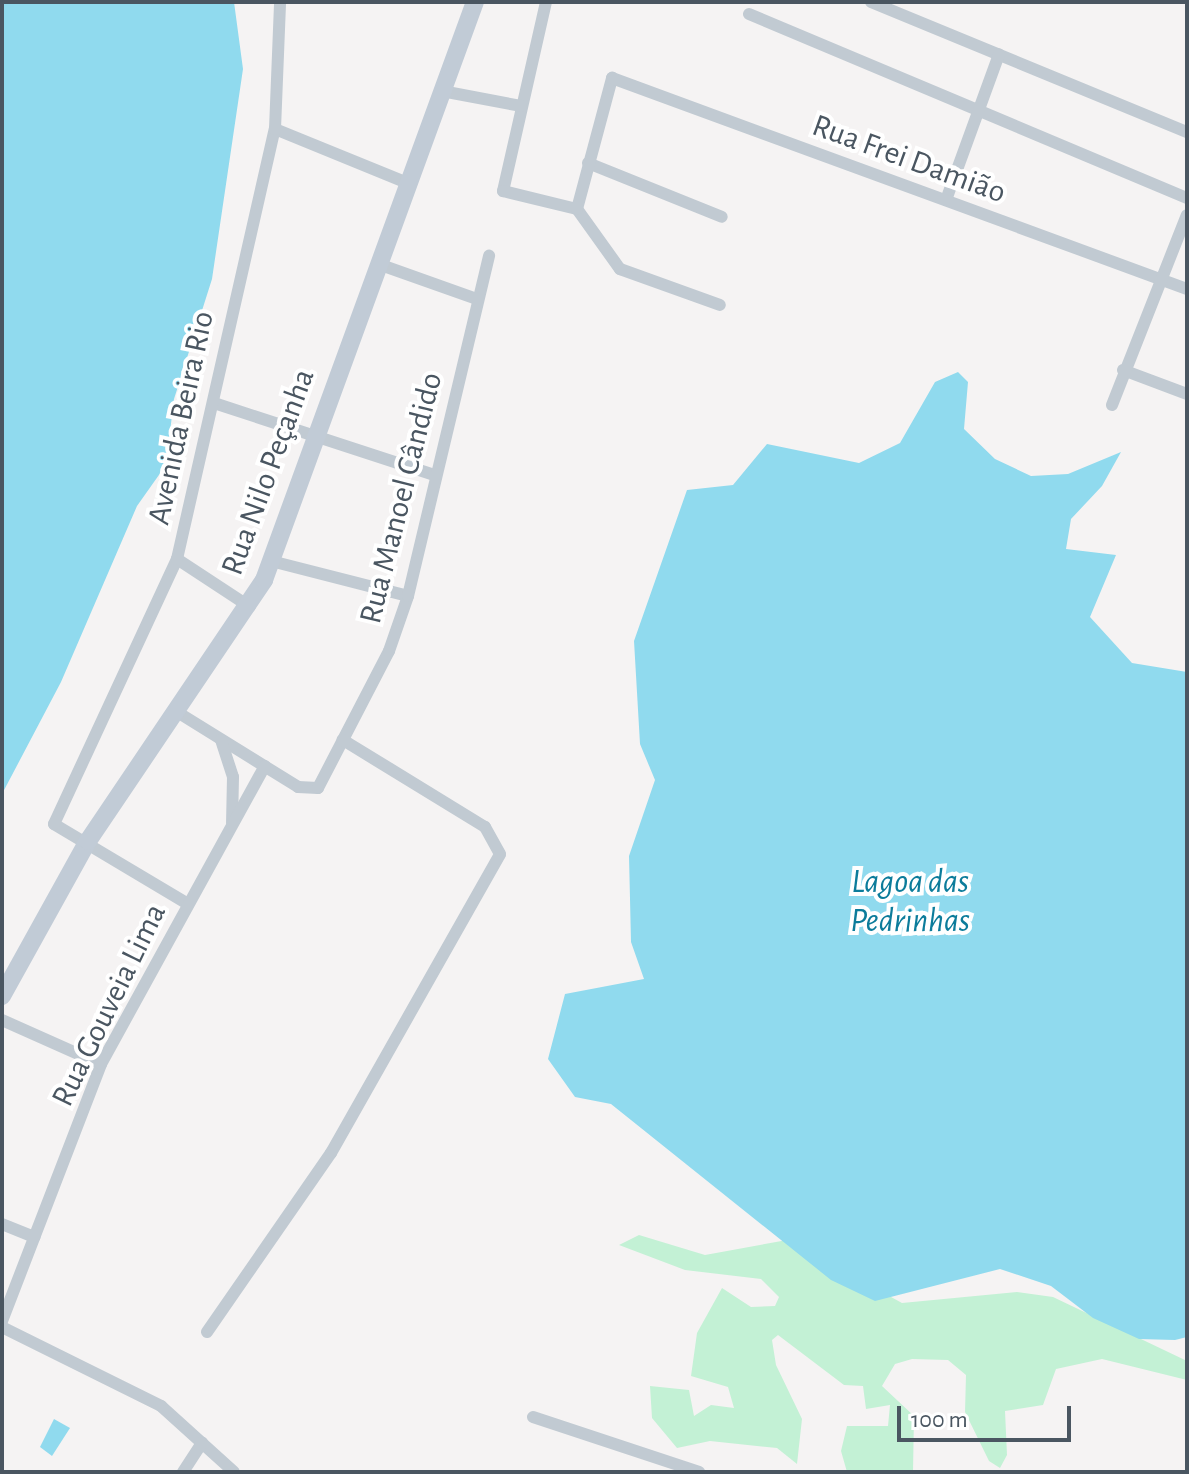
<!DOCTYPE html>
<meta charset="utf-8">
<style>
body{margin:0}
#map{position:relative;width:1189px;height:1474px;overflow:hidden;background:#f5f3f3;font-family:"Alegreya Sans",sans-serif}
div>[style]{position:absolute}
.green>*{inset:0;background:#c3f1d5}
.water>*{inset:0;background:#90daee}
.street>*{height:12px;margin:-6px;padding:0 6px;transform-origin:6px;border-radius:6px;background:#c1cad2}
.secondary>*{height:18px;margin:-9px;padding:0 9px;transform-origin:9px;border-radius:9px;background:#c1cbd6}
span{translate:-50% -50%;white-space:nowrap;text-align:center;line-height:1.15;-webkit-text-stroke:8px #fff;paint-order:stroke}
.street-label{font-size:32px;color:#4a5661}
.water-label{font-size:34px;color:#0c7c9b;font-style:italic}
.frame{position:absolute;inset:0;border:4px solid #4a5661;pointer-events:none}
.scale{position:absolute;left:897px;top:1406px;width:174px;height:36px;box-sizing:border-box;border:4px solid #4a5661;border-top:0;padding-left:10px;font-size:24px;line-height:28px;white-space:nowrap;color:#4a5661;-webkit-text-stroke:6px #fff;paint-order:stroke}
</style>
<div id="map">
<div class="green">
<i style="clip-path:polygon(639px 1235px,705px 1255px,787px 1240px,902px 1303px,1017px 1292px,1053px 1297px,1187px 1361px,1187px 1380px,1102px 1359px,1056px 1369px,1043px 1405px,1005px 1411px,1007px 1455px,1000px 1468px,989px 1461px,965px 1412px,966px 1375px,948px 1360px,912px 1359px,895px 1364px,882px 1386px,914px 1416px,913px 1472px,847px 1472px,841px 1451px,847px 1426px,888px 1426px,890px 1405px,866px 1409px,863px 1386px,844px 1385px,778px 1335px,772px 1340px,776px 1365px,802px 1419px,797px 1464px,777px 1448px,710px 1441px,677px 1448px,652px 1418px,650px 1386px,689px 1390px,694px 1416px,711px 1405px,734px 1408px,728px 1387px,691px 1376px,697px 1333px,722px 1288px,751px 1307px,775px 1306px,779px 1297px,761px 1279px,685px 1270px,619px 1245px)"></i>
</div>
<div class="water">
<i style="clip-path:polygon(2px 2px,234px 2px,243px 69px,212px 279px,174px 399px,166px 465px,137px 506px,61px 682px,2px 794px)"></i>
<i style="clip-path:polygon(958px 372px,968px 382px,964px 429px,995px 459px,1031px 476px,1068px 474px,1121px 452px,1102px 486px,1071px 519px,1066px 549px,1116px 555px,1090px 617px,1132px 663px,1187px 672px,1187px 1337px,1175px 1340px,1139px 1339px,1093px 1318px,1051px 1286px,1000px 1269px,875px 1301px,831px 1280px,611px 1104px,575px 1097px,548px 1059px,565px 994px,644px 979px,631px 942px,629px 856px,655px 780px,640px 744px,634px 641px,687px 490px,733px 485px,767px 444px,859px 463px,900px 443px,935px 382px)"></i>
<i style="clip-path:polygon(54px 1419px,70px 1428px,52px 1456px,40px 1447px)"></i>
</div>
<div class="street">
<i style="left:546px;top:2px;width:194px;rotate:102.8deg"></i>
<i style="left:503px;top:191px;width:76px;rotate:13.7deg"></i>
<i style="left:577px;top:209px;width:74px;rotate:54.4deg"></i>
<i style="left:620px;top:269px;width:106px;rotate:19.8deg"></i>
<i style="left:871px;top:2px;width:342px;rotate:22.4deg"></i>
<i style="left:749px;top:14px;width:475px;rotate:22.8deg"></i>
<i style="left:447px;top:92px;width:75px;rotate:10.7deg"></i>
<i style="left:275px;top:129px;width:146px;rotate:22.2deg"></i>
<i style="left:588px;top:163px;width:144px;rotate:21.9deg"></i>
<i style="left:946px;top:200px;width:155px;rotate:-70deg"></i>
<i style="left:577px;top:209px;width:136px;rotate:-75deg"></i>
<i style="left:612px;top:78px;width:612px;rotate:20.15deg"></i>
<i style="left:381px;top:265px;width:102px;rotate:19.5deg"></i>
<i style="left:1123px;top:370px;width:68px;rotate:20.6deg"></i>
<i style="left:214px;top:403px;width:231px;rotate:18.1deg"></i>
<i style="left:1112px;top:405px;width:204px;rotate:-68.5deg"></i>
<i style="left:177px;top:559px;width:87px;rotate:33.3deg"></i>
<i style="left:271px;top:561px;width:141px;rotate:14.3deg"></i>
<i style="left:174px;top:710px;width:146px;rotate:31.8deg"></i>
<i style="left:298px;top:787px;width:20px;rotate:3deg"></i>
<i style="left:318px;top:788px;width:154px;rotate:-62.6deg"></i>
<i style="left:389px;top:651px;width:58px;rotate:-70.9deg"></i>
<i style="left:408px;top:596px;width:350px;rotate:-76.6deg"></i>
<i style="left:221px;top:740px;width:39px;rotate:72deg"></i>
<i style="left:233px;top:777px;width:46px;rotate:91.2deg"></i>
<i style="left:188px;top:904px;width:156px;rotate:-149.2deg"></i>
<i style="left:54px;top:824px;width:292px;rotate:-65.1deg"></i>
<i style="left:177px;top:559px;width:441px;rotate:-77.2deg"></i>
<i style="left:275px;top:129px;width:127px;rotate:-87.7deg"></i>
<i style="left:2px;top:1020px;width:108px;rotate:24deg"></i>
<i style="left:2px;top:1224px;width:35px;rotate:22deg"></i>
<i style="left:2px;top:1321px;width:275px;rotate:-68.9deg"></i>
<i style="left:101px;top:1064px;width:340px;rotate:-61.2deg"></i>
<i style="left:2px;top:1327px;width:178px;rotate:26.4deg"></i>
<i style="left:161px;top:1406px;width:98px;rotate:42.1deg"></i>
<i style="left:207px;top:1332px;width:218px;rotate:-55.3deg"></i>
<i style="left:331px;top:1153px;width:343px;rotate:-60.5deg"></i>
<i style="left:500px;top:854px;width:31px;rotate:-119deg"></i>
<i style="left:485px;top:827px;width:167px;rotate:-148.5deg"></i>
<i style="left:533px;top:1417px;width:175px;rotate:18.3deg"></i>
<i style="left:183px;top:1472px;width:35px;rotate:-57deg"></i>
</div>
<div class="secondary">
<i style="left:2px;top:996px;width:177px;rotate:-61deg"></i>
<i style="left:88px;top:841px;width:315px;rotate:-56deg"></i>
<i style="left:264px;top:580px;width:615px;rotate:-69.95deg"></i>
</div>
<div class="street-label">
<span style="left:909px;top:159px;rotate:20deg">Rua Frei Damião</span>
<span style="left:181px;top:418px;rotate:-78deg">Avenida Beira Rio</span>
<span style="left:268px;top:472px;rotate:-70deg">Rua Nilo Peçanha</span>
<span style="left:401px;top:498px;rotate:-76deg">Rua Manoel Cândido</span>
<span style="left:109px;top:1005px;rotate:-64deg">Rua Gouveia Lima</span>
</div>
<div class="water-label">
<span style="left:910px;top:902px">Lagoa das<br>Pedrinhas</span>
</div>
<div class="frame"></div>
<div class="scale">100 m</div>
</div>
